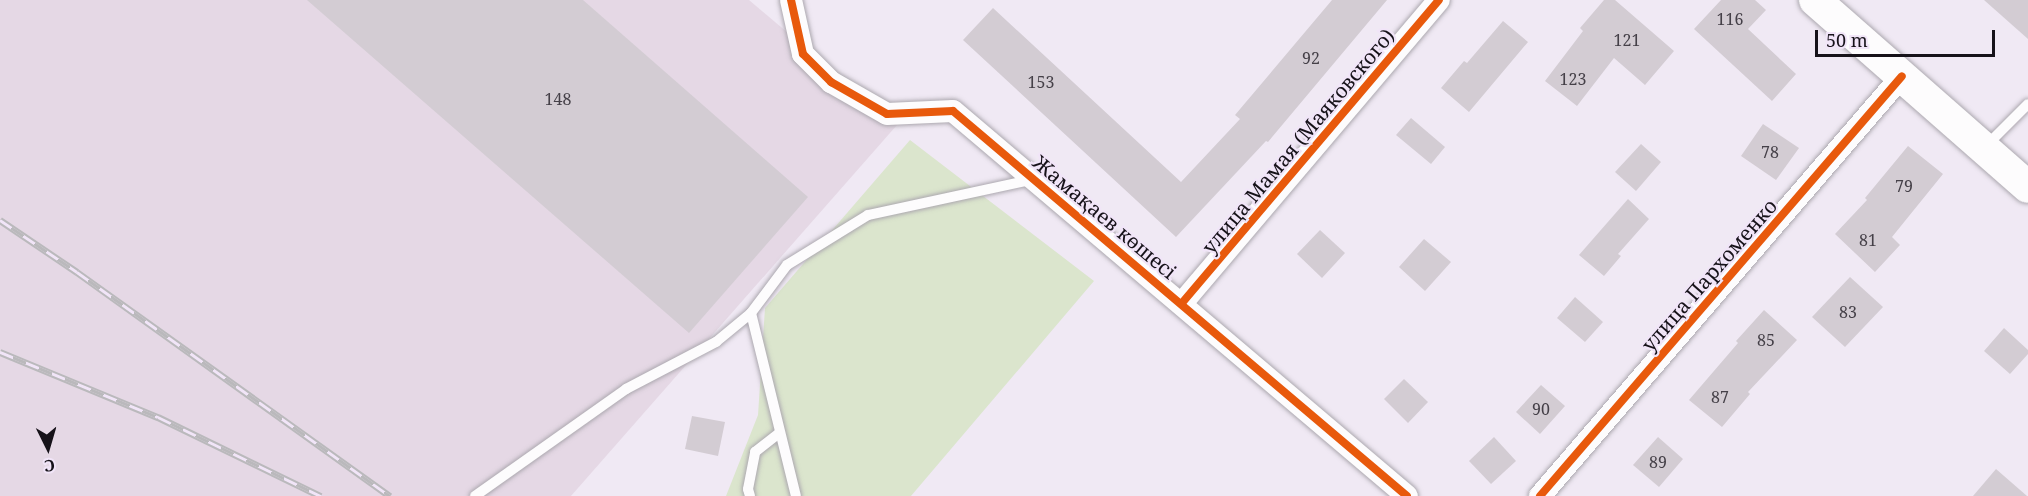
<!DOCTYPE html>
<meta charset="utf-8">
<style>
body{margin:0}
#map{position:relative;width:2028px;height:496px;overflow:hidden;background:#f0e9f4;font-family:"Noto Serif",serif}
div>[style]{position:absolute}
.industrial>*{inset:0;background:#e5d8e5}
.green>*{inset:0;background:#dbe5cd}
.building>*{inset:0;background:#d3ccd3}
.roads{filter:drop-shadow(0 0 2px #aca8af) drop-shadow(0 0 2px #aca8af)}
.lane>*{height:10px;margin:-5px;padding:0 5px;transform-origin:5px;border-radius:5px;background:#fdfcfd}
.street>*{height:22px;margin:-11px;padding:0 11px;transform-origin:11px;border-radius:11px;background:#fdfcfd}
.secondary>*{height:32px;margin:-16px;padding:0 16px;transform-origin:16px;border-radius:16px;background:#fdfcfd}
.rail>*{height:7px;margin-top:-3.5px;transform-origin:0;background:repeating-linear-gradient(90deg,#f1e5f8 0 14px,#bab9bc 0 28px);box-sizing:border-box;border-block:2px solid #bab9bc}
.cycleway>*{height:8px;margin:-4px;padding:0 4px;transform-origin:4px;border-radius:4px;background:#e8590c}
span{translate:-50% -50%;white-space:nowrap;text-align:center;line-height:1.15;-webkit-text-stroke:4.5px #f1e5f8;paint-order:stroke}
.number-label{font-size:16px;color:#454048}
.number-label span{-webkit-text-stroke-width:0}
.street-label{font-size:20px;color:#161219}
.north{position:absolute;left:18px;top:418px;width:60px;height:60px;-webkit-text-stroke:4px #f1e5f8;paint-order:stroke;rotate:175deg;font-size:16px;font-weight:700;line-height:24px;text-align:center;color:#161219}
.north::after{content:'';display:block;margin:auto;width:21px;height:27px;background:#161219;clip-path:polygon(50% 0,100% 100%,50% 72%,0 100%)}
.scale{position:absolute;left:1815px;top:30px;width:180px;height:27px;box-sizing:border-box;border:3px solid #161219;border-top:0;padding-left:8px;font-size:18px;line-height:21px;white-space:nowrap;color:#161219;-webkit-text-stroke:4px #f1e5f8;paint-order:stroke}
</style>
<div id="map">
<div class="industrial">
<i style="clip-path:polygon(0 0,749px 0,897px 125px,571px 496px,0 496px)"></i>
</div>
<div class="green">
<i style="clip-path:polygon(910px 140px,1094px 281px,911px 496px,726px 496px,758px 415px,765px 308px)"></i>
</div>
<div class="building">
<i style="clip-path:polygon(307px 0,583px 0,808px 197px,689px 333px)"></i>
<i style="clip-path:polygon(1332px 0,1387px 0,1268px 142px,1266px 141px,1176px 237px,963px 40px,993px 8px,1181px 182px,1240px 119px,1235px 115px)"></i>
<i style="clip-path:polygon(1604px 0,1615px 0,1674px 51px,1645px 85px,1614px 58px,1577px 106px,1545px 81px,1583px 31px,1580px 28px)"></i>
<i style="clip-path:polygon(1721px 0,1755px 0,1766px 10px,1748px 29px,1796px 74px,1772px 101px,1694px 29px)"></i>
<i style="clip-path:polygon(1984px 0,2028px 0,2028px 39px)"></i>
<i style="clip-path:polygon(1503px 21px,1528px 42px,1469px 112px,1441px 88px,1464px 61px,1467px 63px)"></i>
<i style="clip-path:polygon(1411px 118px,1445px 147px,1431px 164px,1396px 135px)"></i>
<i style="clip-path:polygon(1763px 124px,1799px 148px,1776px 180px,1741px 156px)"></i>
<i style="clip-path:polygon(1641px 144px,1661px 162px,1636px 191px,1615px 172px)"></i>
<i style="clip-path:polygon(1908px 146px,1943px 174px,1892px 237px,1900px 245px,1875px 272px,1835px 234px,1867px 200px,1865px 198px)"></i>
<i style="clip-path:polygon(1628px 199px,1649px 219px,1618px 254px,1621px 256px,1604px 276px,1579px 255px)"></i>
<i style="clip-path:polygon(1320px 230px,1345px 253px,1322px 278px,1297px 254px)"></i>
<i style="clip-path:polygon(1424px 239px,1451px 262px,1425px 291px,1399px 267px)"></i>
<i style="clip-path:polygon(1850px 277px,1883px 307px,1845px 347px,1812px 317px)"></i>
<i style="clip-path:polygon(1575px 297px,1603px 322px,1585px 342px,1557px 318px)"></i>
<i style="clip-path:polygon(1764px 310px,1797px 340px,1748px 392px,1750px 394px,1722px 427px,1689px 400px,1738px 343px,1736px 341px)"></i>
<i style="clip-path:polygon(2004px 328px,2028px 350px,2028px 354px,2010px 374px,1984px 351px)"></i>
<i style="clip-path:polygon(1404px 379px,1428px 402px,1408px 423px,1384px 399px)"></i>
<i style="clip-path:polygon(1541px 385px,1565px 406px,1540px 434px,1516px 412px)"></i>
<i style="clip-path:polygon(692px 416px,725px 422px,718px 456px,685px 449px)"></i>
<i style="clip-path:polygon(1494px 437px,1516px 461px,1491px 484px,1469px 461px)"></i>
<i style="clip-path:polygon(1658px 437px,1683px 459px,1659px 487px,1633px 465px)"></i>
<i style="clip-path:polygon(1996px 469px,2027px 496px,1973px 496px)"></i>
</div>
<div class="roads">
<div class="lane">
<i style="left:1986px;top:146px;width:59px;rotate:-45deg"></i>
<i style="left:751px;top:313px;width:188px;rotate:76.2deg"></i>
<i style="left:475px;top:496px;width:185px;rotate:-35.3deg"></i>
<i style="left:626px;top:389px;width:102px;rotate:-27.6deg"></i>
<i style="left:716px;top:342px;width:45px;rotate:-39.6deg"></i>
<i style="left:751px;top:313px;width:60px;rotate:-53.1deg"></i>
<i style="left:787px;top:265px;width:95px;rotate:-31.7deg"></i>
<i style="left:868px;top:215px;width:170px;rotate:-12.2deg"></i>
<i style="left:750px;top:496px;width:7px;rotate:-106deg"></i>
<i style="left:748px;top:489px;width:38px;rotate:-79deg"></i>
<i style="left:755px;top:452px;width:31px;rotate:-38deg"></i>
</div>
<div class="street">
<i style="left:791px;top:0;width:55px;rotate:77.5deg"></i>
<i style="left:803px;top:54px;width:40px;rotate:45deg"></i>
<i style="left:831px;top:82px;width:64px;rotate:29.7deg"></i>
<i style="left:887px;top:114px;width:66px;rotate:-2.6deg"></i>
<i style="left:953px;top:111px;width:595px;rotate:40.3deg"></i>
<i style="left:1182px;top:303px;width:397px;rotate:-49.7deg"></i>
<i style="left:1540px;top:496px;width:554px;rotate:-49.24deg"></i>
</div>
<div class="secondary">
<i style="left:1815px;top:0;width:283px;rotate:41.3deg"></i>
</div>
</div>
<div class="rail">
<i style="left:0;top:220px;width:93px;rotate:34deg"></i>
<i style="left:77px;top:272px;width:385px;rotate:35.6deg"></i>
<i style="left:0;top:352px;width:171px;rotate:22.4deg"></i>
<i style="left:158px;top:417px;width:181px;rotate:25.9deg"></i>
</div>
<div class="cycleway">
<i style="left:791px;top:0;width:55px;rotate:77.5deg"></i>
<i style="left:803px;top:54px;width:40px;rotate:45deg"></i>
<i style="left:831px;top:82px;width:64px;rotate:29.7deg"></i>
<i style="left:887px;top:114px;width:66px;rotate:-2.6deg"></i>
<i style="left:953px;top:111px;width:595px;rotate:40.3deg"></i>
<i style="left:1182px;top:303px;width:397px;rotate:-49.7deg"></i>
<i style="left:1540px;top:496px;width:554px;rotate:-49.24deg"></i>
</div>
<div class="number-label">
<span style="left:1730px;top:19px">116</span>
<span style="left:1627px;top:40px">121</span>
<span style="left:1311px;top:58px">92</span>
<span style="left:1573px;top:79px">123</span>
<span style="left:1041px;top:82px">153</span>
<span style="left:558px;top:99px">148</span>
<span style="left:1770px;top:152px">78</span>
<span style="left:1904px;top:186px">79</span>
<span style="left:1868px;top:240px">81</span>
<span style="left:1848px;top:312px">83</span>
<span style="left:1766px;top:340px">85</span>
<span style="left:1720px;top:397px">87</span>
<span style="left:1541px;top:409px">90</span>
<span style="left:1658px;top:462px">89</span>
</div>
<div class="street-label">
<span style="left:1298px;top:141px;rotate:-50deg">улица Мамая (Маяковского)</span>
<span style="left:1105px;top:217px;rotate:40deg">Жамақаев көшесі</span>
<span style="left:1709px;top:275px;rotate:-49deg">улица Пархоменко</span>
</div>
<div class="north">С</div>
<div class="scale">50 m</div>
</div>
